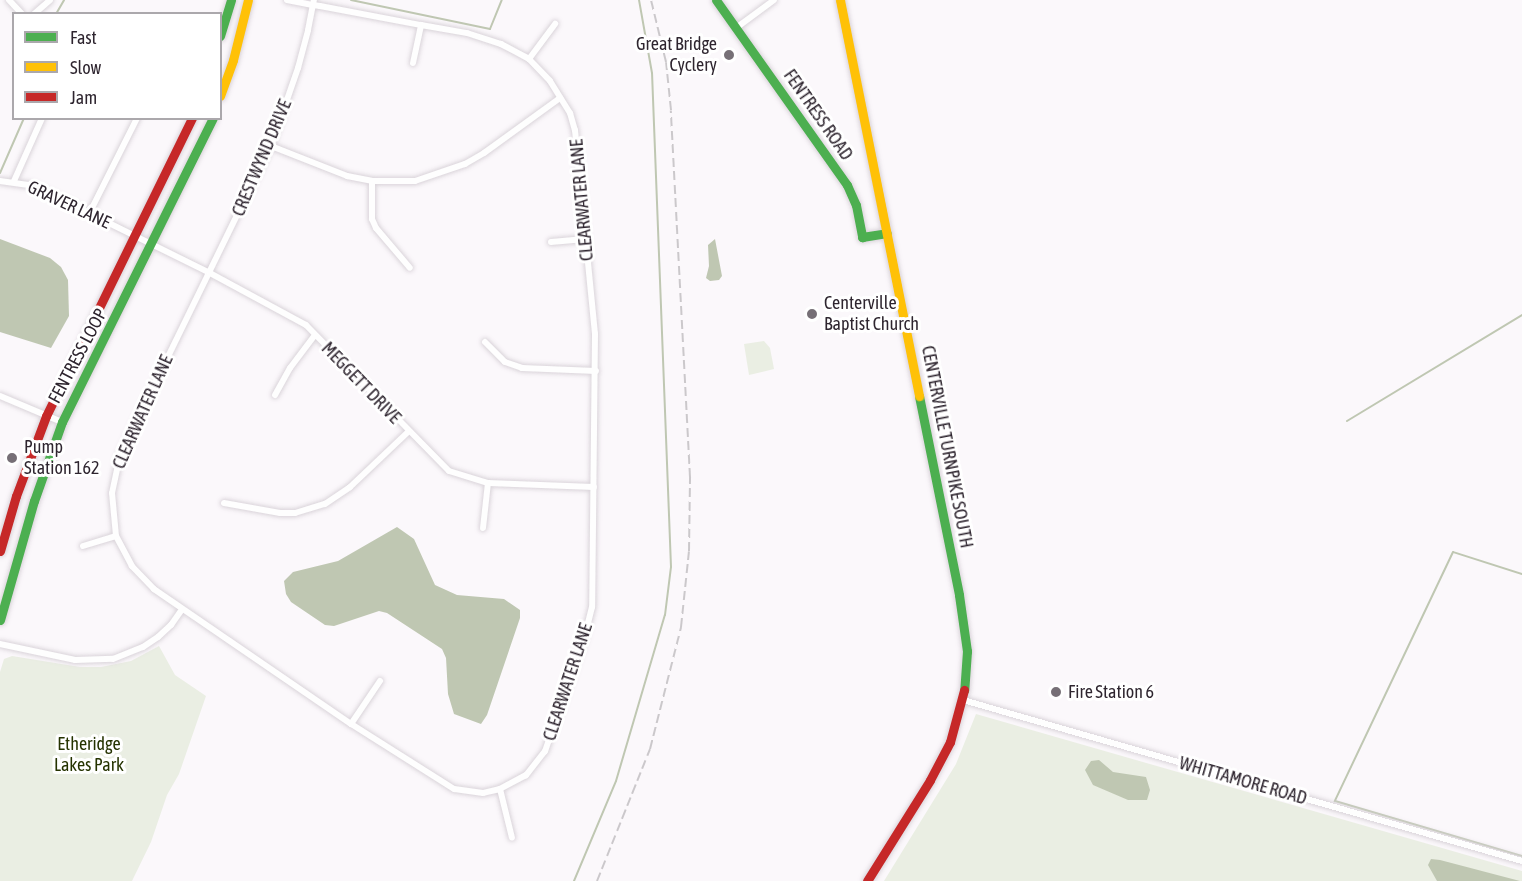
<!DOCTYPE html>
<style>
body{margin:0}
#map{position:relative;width:1522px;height:881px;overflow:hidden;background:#fbf8fb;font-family:"Asap Condensed",sans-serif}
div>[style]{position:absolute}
.green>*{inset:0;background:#eaeee3}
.water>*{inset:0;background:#bfc7b2}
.stream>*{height:2px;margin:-1px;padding:0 1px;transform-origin:1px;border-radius:1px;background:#bfc7b2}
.roads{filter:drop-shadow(0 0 2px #dad4da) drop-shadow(0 0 2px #dad4da)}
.street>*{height:6px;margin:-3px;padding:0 3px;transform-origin:3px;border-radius:3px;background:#fefefe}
.fast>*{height:9px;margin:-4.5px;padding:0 4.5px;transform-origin:4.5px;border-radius:4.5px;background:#4caf50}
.slow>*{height:9px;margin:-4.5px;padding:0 4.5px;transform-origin:4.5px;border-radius:4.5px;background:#ffc107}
.jam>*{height:9px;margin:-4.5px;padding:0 4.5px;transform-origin:4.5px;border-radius:4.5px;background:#c62828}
.rail>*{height:2px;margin-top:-1px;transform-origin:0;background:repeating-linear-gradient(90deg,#cbc8cb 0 9px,transparent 0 13.5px)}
.dots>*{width:16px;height:16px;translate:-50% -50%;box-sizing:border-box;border:3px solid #fff;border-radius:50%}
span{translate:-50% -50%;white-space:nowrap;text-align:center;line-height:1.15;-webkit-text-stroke:6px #fff;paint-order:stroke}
.poi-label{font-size:18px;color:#2e252f}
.right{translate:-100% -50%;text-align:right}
.left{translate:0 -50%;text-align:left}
.street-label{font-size:18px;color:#2e252f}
.park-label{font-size:18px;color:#253300}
.legend{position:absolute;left:12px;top:12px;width:210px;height:108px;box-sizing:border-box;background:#fff;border:2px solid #aba8ac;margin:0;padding:8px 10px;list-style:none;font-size:18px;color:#2e252f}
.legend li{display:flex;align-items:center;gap:12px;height:30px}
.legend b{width:30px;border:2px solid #aba8ac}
</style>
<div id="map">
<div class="green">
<i style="clip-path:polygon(764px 341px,770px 348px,774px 369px,749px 375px,744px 344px)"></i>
<i style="clip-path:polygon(159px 646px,175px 675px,206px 696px,179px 774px,167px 795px,151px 842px,132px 881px,0 881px,0 672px,4px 659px,12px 656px,80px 667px,101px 667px,131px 661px)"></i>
<i style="clip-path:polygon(976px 714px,1522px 871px,1522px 881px,884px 881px,956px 764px)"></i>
</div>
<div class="water">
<i style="clip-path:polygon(0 239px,50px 258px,61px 267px,68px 280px,69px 316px,51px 348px,0 332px)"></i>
<i style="clip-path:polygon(715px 239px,722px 276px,719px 280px,710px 281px,706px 278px,709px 266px,708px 245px)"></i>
<i style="clip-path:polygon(397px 527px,414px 539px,435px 585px,457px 595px,504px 599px,520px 610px,520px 618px,487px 715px,481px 724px,454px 714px,448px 694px,446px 658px,442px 649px,387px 613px,379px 611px,334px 626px,325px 625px,291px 602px,286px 594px,284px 581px,293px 572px,338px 561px)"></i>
<i style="clip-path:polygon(1099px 760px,1113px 772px,1146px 777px,1150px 790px,1147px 800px,1128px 800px,1093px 785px,1085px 770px,1091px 761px)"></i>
<i style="clip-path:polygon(1431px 859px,1440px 860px,1520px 881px,1437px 881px,1428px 865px)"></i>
</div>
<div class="stream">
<i style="left:351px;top:0;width:142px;rotate:11.8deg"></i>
<i style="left:490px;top:29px;width:31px;rotate:-68deg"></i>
<i style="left:56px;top:14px;width:16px;rotate:-60deg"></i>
<i style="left:0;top:173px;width:60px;rotate:-66.4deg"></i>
<i style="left:1347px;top:421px;width:205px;rotate:-31.2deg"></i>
<i style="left:1522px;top:574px;width:72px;rotate:-162.3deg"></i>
<i style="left:1453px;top:552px;width:276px;rotate:115.4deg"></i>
<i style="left:1335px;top:801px;width:195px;rotate:16.4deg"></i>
<i style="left:574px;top:881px;width:108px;rotate:-67.2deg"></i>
<i style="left:616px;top:781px;width:173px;rotate:-73.6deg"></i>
<i style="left:665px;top:615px;width:48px;rotate:-82.9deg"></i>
<i style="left:671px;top:567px;width:494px;rotate:-92.2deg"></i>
<i style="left:652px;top:73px;width:74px;rotate:-100.1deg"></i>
</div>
<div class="roads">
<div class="street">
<i style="left:9px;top:0;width:19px;rotate:47deg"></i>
<i style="left:287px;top:0;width:26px;rotate:11deg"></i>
<i style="left:313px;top:5px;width:7px;rotate:8deg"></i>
<i style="left:320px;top:6px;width:103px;rotate:10.7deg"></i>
<i style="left:421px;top:25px;width:47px;rotate:9.9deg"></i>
<i style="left:467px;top:33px;width:36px;rotate:18deg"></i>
<i style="left:501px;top:44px;width:32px;rotate:28deg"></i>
<i style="left:529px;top:59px;width:30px;rotate:46deg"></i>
<i style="left:550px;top:81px;width:38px;rotate:58deg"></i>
<i style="left:570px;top:113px;width:18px;rotate:74deg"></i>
<i style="left:575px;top:130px;width:205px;rotate:84.4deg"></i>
<i style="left:595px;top:334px;width:273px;rotate:90.6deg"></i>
<i style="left:592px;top:607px;width:32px;rotate:104deg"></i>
<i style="left:584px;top:638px;width:120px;rotate:109deg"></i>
<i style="left:545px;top:751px;width:31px;rotate:128deg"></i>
<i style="left:526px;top:775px;width:30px;rotate:152deg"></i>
<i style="left:500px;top:789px;width:17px;rotate:167deg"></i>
<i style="left:483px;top:793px;width:29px;rotate:-172deg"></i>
<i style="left:454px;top:789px;width:122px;rotate:-147.7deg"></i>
<i style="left:351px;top:724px;width:239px;rotate:-145.6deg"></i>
<i style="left:154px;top:589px;width:32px;rotate:-134deg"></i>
<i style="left:132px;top:566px;width:34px;rotate:-118deg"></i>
<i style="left:116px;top:536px;width:43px;rotate:-95.3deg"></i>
<i style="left:112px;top:493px;width:39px;rotate:-78deg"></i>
<i style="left:120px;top:455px;width:344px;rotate:-64deg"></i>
<i style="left:271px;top:146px;width:83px;rotate:-70.9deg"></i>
<i style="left:298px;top:68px;width:39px;rotate:-75deg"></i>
<i style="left:308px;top:30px;width:31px;rotate:-79deg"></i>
<i style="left:34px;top:14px;width:21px;rotate:-41deg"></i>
<i style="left:736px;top:28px;width:47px;rotate:-36.4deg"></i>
<i style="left:529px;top:59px;width:44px;rotate:-53.4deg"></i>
<i style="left:413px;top:63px;width:39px;rotate:-78deg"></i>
<i style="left:271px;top:146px;width:82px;rotate:21.5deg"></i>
<i style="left:347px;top:176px;width:25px;rotate:11deg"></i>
<i style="left:372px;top:181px;width:43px"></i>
<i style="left:415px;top:181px;width:53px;rotate:-18.8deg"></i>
<i style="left:465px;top:164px;width:22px;rotate:-30deg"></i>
<i style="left:484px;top:153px;width:94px;rotate:-35.9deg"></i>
<i style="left:0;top:181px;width:34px;rotate:8deg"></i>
<i style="left:34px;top:186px;width:196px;rotate:26.3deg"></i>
<i style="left:210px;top:273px;width:109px;rotate:28.4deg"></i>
<i style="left:306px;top:325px;width:204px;rotate:45.6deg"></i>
<i style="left:449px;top:471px;width:41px;rotate:17.1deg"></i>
<i style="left:488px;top:483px;width:106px;rotate:2.2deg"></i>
<i style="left:14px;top:181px;width:69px;rotate:-66deg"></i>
<i style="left:372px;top:181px;width:38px;rotate:90deg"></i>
<i style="left:372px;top:219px;width:10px;rotate:66deg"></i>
<i style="left:376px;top:228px;width:52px;rotate:49.6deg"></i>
<i style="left:89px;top:214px;width:107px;rotate:-63.4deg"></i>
<i style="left:551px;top:242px;width:34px;rotate:-5deg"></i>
<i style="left:485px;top:342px;width:28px;rotate:45deg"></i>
<i style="left:505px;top:362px;width:18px;rotate:19deg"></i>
<i style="left:522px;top:368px;width:74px;rotate:2.3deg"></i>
<i style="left:275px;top:395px;width:31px;rotate:-61deg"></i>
<i style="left:290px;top:368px;width:41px;rotate:-52.9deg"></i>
<i style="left:0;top:396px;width:67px;rotate:22.8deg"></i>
<i style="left:224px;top:503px;width:57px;rotate:10.1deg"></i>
<i style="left:280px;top:513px;width:15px"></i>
<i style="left:295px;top:513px;width:31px;rotate:-17deg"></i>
<i style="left:325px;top:504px;width:30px;rotate:-34deg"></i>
<i style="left:350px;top:487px;width:80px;rotate:-43.5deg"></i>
<i style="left:483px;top:528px;width:45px;rotate:-83.7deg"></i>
<i style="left:83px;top:546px;width:34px;rotate:-17deg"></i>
<i style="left:0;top:644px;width:77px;rotate:12deg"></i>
<i style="left:75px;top:660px;width:38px;rotate:-2deg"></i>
<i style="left:113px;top:659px;width:32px;rotate:-22deg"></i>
<i style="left:143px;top:647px;width:18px;rotate:-34deg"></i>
<i style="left:158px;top:637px;width:18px;rotate:-43deg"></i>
<i style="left:171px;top:625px;width:19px;rotate:-55deg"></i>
<i style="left:963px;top:700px;width:582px;rotate:16.07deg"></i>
<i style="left:351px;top:724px;width:52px;rotate:-56deg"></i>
<i style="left:500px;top:789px;width:50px;rotate:76.2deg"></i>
</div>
<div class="fast">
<i style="left:716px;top:0;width:227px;rotate:54.7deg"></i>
<i style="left:847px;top:185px;width:22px;rotate:66deg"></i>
<i style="left:856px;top:205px;width:33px;rotate:79deg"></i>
<i style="left:862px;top:237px;width:25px;rotate:-9deg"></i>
<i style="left:220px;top:36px;width:38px;rotate:-73deg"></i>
<i style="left:919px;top:396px;width:203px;rotate:78.6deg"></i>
<i style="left:959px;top:595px;width:57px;rotate:81.9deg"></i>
<i style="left:967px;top:651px;width:39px;rotate:94deg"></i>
<i style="left:0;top:620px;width:124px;rotate:-74.1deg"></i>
<i style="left:34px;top:501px;width:84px;rotate:-70.5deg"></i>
<i style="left:62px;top:422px;width:339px;rotate:-63.6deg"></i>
</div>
<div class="slow">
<i style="left:840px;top:0;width:404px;rotate:78.7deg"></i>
<i style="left:220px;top:96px;width:38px;rotate:-70deg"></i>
<i style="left:233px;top:60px;width:62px;rotate:-76deg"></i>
</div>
<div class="jam">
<i style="left:0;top:551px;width:57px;rotate:-73.8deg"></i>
<i style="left:16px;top:496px;width:85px;rotate:-69.4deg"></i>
<i style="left:46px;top:416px;width:332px;rotate:-63.9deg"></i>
<i style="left:867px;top:881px;width:119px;rotate:-58deg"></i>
<i style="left:930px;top:780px;width:43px;rotate:-62.2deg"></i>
<i style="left:950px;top:742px;width:54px;rotate:-74.9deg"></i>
</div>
</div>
<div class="rail">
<i style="left:597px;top:881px;width:142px;rotate:-68.1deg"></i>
<i style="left:650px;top:749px;width:126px;rotate:-75.7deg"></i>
<i style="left:681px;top:627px;width:76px;rotate:-84deg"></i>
<i style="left:689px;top:551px;width:74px;rotate:-89.2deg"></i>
<i style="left:690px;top:477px;width:367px;rotate:-93deg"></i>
<i style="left:671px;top:110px;width:48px;rotate:-95.9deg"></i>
<i style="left:666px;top:62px;width:64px;rotate:-103.6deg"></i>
</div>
<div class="dots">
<i style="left:729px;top:55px;background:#766f76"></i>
<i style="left:812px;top:314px;background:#766f76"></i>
<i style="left:12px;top:458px;background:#766f76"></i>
<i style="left:1056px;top:692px;background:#766f76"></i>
</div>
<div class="poi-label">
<span class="right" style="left:717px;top:55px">Great Bridge<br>Cyclery</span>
<span class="left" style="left:824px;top:314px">Centerville<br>Baptist Church</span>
<span class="left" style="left:24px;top:458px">Pump<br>Station 162</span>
<span class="left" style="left:1068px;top:692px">Fire Station 6</span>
</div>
<div class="street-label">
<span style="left:818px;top:115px;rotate:55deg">FENTRESS ROAD</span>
<span style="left:262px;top:158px;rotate:-67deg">CRESTWYND DRIVE</span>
<span style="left:582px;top:200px;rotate:-95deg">CLEARWATER LANE</span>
<span style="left:69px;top:205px;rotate:25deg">GRAVER LANE</span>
<span style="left:78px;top:356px;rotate:-62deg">FENTRESS LOOP</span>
<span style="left:361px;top:383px;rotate:46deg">MEGGETT DRIVE</span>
<span style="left:143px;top:412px;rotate:-66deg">CLEARWATER LANE</span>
<span style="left:947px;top:447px;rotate:79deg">CENTERVILLE TURNPIKE SOUTH</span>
<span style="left:568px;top:682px;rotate:-72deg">CLEARWATER LANE</span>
<span style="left:1243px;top:781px;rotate:16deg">WHITTAMORE ROAD</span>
</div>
<div class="park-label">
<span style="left:89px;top:755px">Etheridge<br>Lakes Park</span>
</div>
<ul class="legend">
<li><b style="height:8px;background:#4caf50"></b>Fast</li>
<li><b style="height:8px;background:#ffc107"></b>Slow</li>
<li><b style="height:8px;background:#c62828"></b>Jam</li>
</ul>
</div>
